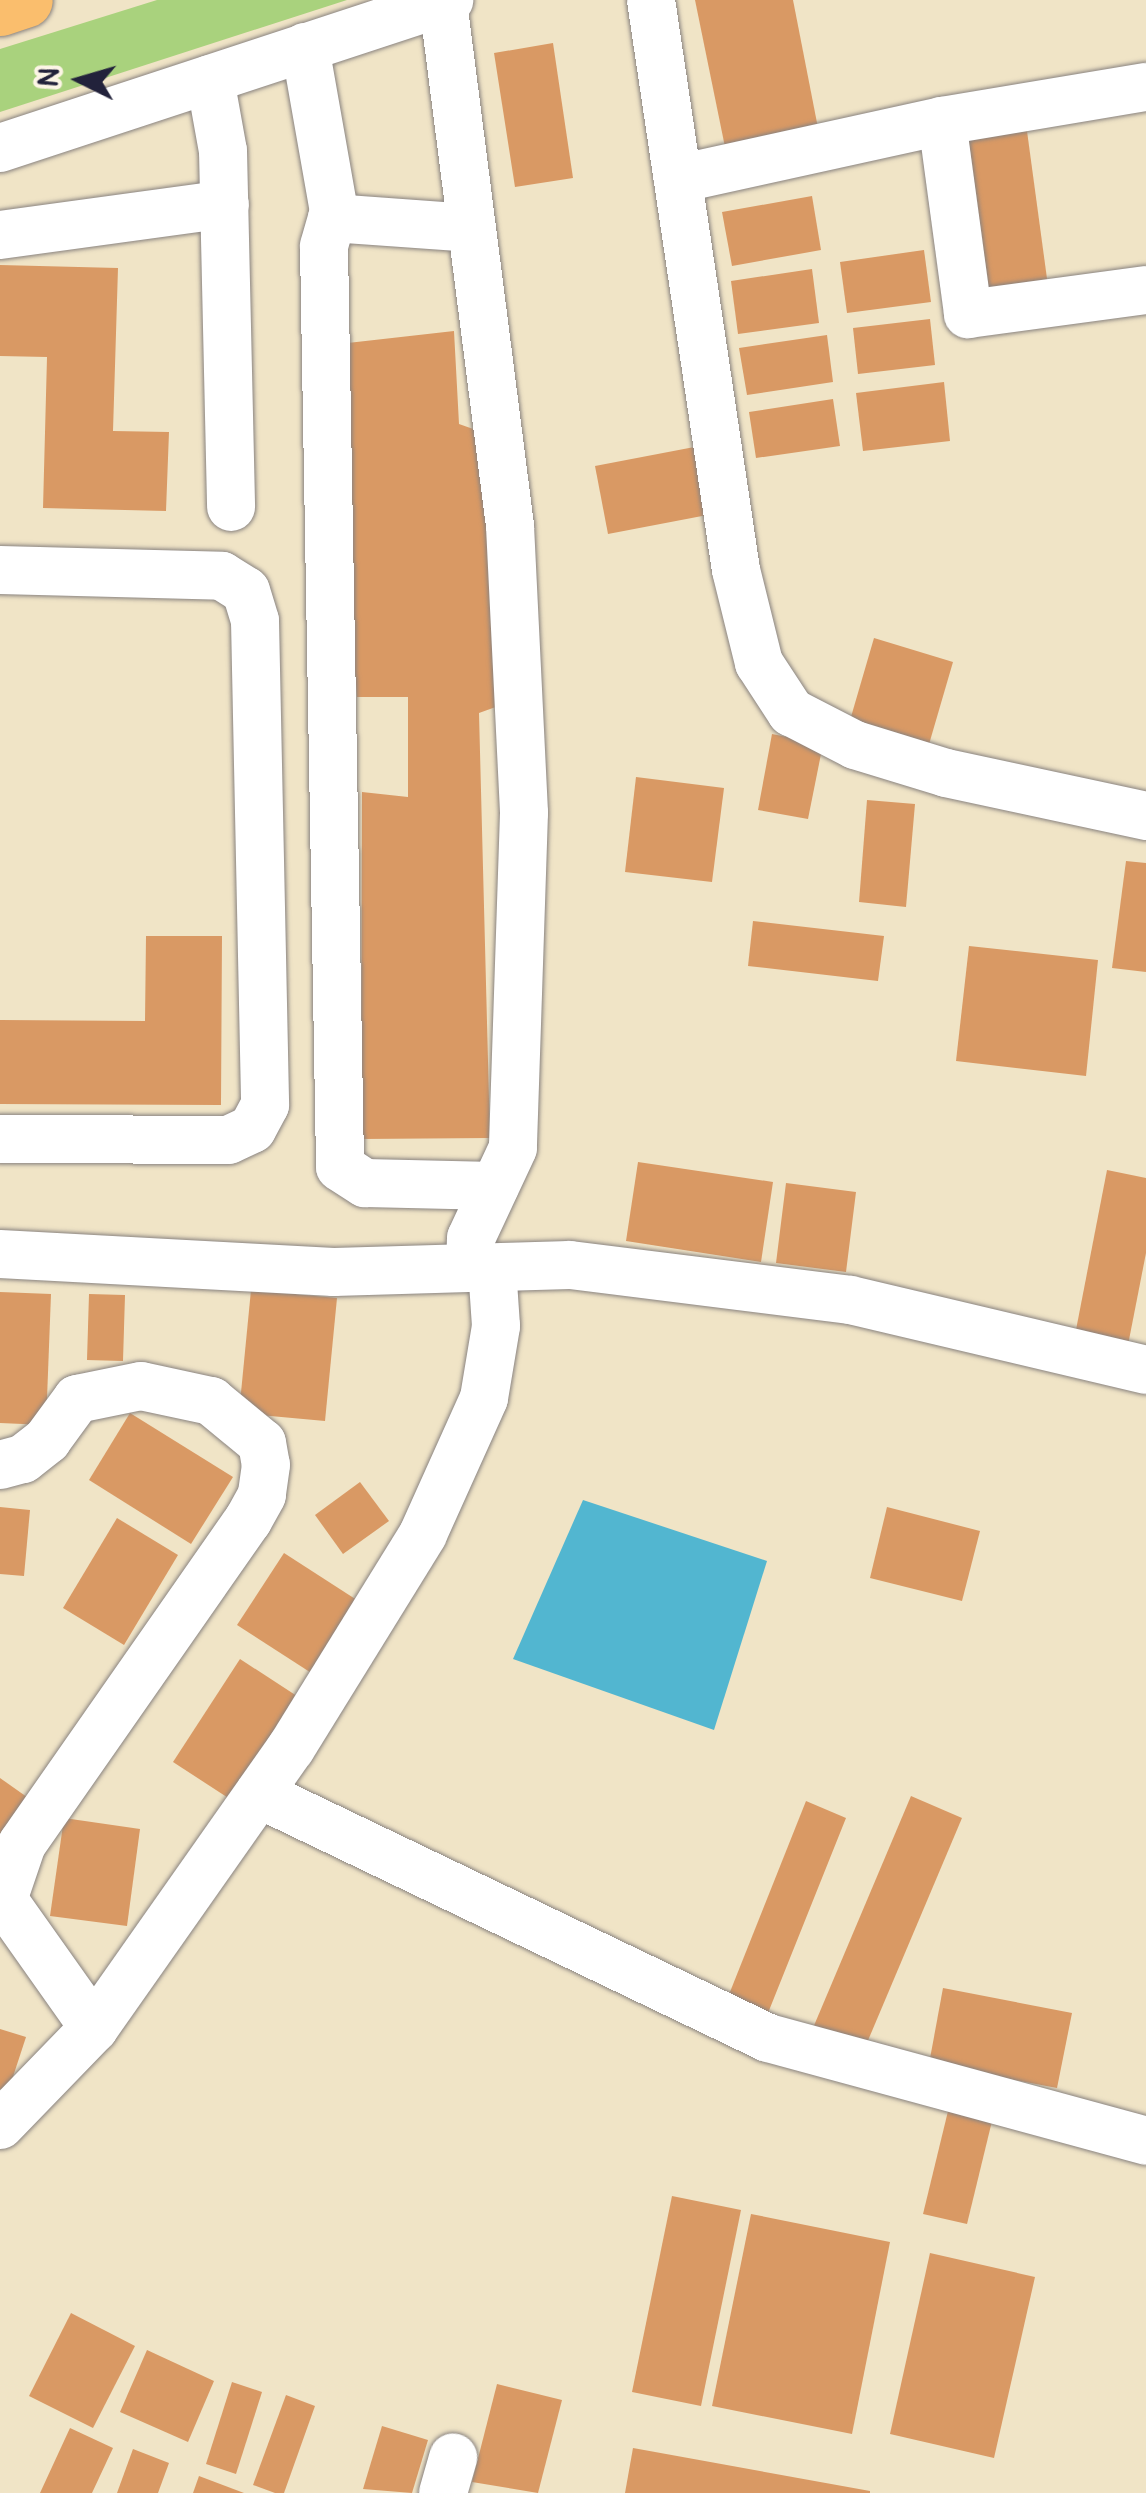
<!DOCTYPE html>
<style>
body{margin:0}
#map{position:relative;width:1146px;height:2493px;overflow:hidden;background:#f0e4c6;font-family:Pangolin,sans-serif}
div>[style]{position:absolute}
.green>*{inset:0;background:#a9d27d}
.water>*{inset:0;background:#52b6d0}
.building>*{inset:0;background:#d99964}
.roads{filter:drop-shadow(0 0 2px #898380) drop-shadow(0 0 2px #898380)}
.minor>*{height:48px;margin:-24px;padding:0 24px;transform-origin:24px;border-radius:24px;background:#fff}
.major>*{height:55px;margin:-27.5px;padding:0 27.5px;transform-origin:27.5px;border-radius:27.5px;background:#fabe6d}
span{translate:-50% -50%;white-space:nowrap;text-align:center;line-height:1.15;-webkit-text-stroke:8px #fcf5e5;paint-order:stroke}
.north{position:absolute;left:30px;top:30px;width:100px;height:100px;-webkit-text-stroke:8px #fcf5e5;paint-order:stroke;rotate:275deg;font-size:28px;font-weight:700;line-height:40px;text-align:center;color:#22223b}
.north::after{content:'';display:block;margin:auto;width:35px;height:45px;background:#22223b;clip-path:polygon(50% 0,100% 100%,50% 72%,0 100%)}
</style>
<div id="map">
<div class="green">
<i style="clip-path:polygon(157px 0,347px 0,0 112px,0 49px)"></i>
</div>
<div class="water">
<i style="clip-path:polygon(583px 1500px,767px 1561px,714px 1730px,513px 1659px)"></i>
</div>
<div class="building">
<i style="clip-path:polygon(695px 0,793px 0,818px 128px,725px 147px)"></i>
<i style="clip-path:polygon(553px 43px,573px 178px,515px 187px,494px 53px)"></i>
<i style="clip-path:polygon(1027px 131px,1048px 286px,987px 294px,967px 139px)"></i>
<i style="clip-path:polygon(812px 196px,821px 250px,732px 266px,722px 212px)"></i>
<i style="clip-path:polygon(924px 250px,931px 302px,847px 313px,840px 262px)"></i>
<i style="clip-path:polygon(0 265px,118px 268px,113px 431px,169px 432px,166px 511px,43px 508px,47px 357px,0 356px)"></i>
<i style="clip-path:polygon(812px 269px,819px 323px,738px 334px,731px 281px)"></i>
<i style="clip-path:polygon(930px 319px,935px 365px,858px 374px,853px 328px)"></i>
<i style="clip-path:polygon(454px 331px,459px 424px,493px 436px,504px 704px,479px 713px,490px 1138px,361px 1139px,362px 792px,408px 797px,408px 697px,357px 697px,330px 345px)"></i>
<i style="clip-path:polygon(827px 335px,833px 382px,747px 395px,739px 348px)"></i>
<i style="clip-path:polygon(944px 382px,950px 441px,863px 451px,856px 393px)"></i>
<i style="clip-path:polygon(833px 399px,840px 446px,756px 458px,749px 412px)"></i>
<i style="clip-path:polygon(710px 444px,723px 512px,608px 534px,595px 466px)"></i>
<i style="clip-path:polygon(874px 638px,953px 662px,925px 758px,846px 734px)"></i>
<i style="clip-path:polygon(772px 734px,823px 744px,808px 819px,758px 810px)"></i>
<i style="clip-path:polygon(636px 777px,724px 788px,712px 882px,625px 872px)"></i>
<i style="clip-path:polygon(867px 800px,915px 804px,906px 907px,859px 902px)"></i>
<i style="clip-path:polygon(1126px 861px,1146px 863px,1146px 972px,1112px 968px)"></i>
<i style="clip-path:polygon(753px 921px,884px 936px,878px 981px,748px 966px)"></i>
<i style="clip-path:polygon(146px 936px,222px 936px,221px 1105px,0 1104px,0 1020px,145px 1021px)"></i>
<i style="clip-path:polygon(969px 946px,1098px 960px,1086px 1076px,956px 1061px)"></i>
<i style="clip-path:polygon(638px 1162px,773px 1182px,761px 1262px,626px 1241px)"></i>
<i style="clip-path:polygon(1107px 1170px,1146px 1178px,1146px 1253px,1128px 1345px,1075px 1335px)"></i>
<i style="clip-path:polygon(786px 1183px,856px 1192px,846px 1272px,776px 1263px)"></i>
<i style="clip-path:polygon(251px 1290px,337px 1298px,325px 1421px,239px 1413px)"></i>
<i style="clip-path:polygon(0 1292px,51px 1294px,46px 1425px,0 1423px)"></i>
<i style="clip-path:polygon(89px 1294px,125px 1295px,123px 1361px,87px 1360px)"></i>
<i style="clip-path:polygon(130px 1413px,233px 1477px,191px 1544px,89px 1480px)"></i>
<i style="clip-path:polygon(360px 1482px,389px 1521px,343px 1554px,315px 1515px)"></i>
<i style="clip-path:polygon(0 1507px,30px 1510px,24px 1576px,0 1574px)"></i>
<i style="clip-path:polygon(887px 1507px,980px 1531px,962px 1601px,870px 1578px)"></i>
<i style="clip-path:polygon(117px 1518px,178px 1555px,124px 1645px,63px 1608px)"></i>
<i style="clip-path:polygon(284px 1553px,363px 1604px,316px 1676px,237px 1625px)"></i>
<i style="clip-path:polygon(240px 1659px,303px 1700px,236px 1803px,173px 1762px)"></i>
<i style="clip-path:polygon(0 1778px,34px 1802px,0 1851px)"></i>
<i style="clip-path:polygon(911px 1796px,962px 1818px,861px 2057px,810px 2035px)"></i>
<i style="clip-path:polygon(806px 1801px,846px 1818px,762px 2028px,722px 2012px)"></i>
<i style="clip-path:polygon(64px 1818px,140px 1829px,127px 1926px,50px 1916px)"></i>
<i style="clip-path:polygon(943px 1988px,1072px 2013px,1057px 2088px,929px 2064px)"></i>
<i style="clip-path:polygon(0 2029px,26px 2037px,8px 2092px,0 2089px)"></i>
<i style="clip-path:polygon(949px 2107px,993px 2117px,967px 2224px,923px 2214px)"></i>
<i style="clip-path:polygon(672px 2196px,741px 2210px,701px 2406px,632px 2392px)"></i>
<i style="clip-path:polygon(751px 2214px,890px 2242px,852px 2434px,712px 2406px)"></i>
<i style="clip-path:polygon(930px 2253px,1035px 2277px,994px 2458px,890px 2434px)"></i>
<i style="clip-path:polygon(71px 2313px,135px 2346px,93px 2428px,29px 2396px)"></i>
<i style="clip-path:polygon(147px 2350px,214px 2381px,188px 2442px,120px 2412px)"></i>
<i style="clip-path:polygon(232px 2382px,262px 2392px,236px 2474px,206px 2464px)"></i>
<i style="clip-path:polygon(497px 2384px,562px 2400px,538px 2493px,472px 2482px)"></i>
<i style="clip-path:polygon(286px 2395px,315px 2406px,284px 2493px,275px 2493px,253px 2485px)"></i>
<i style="clip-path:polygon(382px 2426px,428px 2440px,412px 2493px,363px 2489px)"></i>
<i style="clip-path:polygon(70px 2428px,113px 2448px,92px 2493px,40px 2493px)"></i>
<i style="clip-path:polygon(633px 2448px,870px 2491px,870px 2493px,625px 2493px)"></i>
<i style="clip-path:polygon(133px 2449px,169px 2463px,158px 2493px,117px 2493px)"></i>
<i style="clip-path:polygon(199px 2476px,244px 2493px,193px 2493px)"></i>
</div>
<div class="roads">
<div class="minor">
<i style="left:651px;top:0;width:576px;rotate:81.52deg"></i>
<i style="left:736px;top:570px;width:96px;rotate:76.1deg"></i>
<i style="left:759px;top:663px;width:59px;rotate:56.9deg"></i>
<i style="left:791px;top:712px;width:72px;rotate:27.3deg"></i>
<i style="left:855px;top:745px;width:95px;rotate:17.1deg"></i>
<i style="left:946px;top:773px;width:205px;rotate:12.1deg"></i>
<i style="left:443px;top:2px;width:528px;rotate:82.71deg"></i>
<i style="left:510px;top:526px;width:287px;rotate:87.2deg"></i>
<i style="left:524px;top:813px;width:335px;rotate:91.9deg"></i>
<i style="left:513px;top:1148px;width:99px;rotate:115deg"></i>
<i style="left:471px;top:1238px;width:30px;rotate:92deg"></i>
<i style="left:305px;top:47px;width:167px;rotate:80deg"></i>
<i style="left:334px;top:211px;width:37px;rotate:106deg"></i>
<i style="left:324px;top:247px;width:920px;rotate:89deg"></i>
<i style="left:340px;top:1167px;width:30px;rotate:33deg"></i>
<i style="left:365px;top:1183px;width:130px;rotate:1.3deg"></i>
<i style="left:210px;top:79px;width:73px;rotate:79.8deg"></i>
<i style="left:223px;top:151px;width:356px;rotate:88.7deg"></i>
<i style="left:942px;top:121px;width:195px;rotate:82.3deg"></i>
<i style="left:968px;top:314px;width:180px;rotate:-7.7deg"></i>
<i style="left:0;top:148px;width:473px;rotate:-18.2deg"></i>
<i style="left:678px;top:179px;width:270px;rotate:-12.4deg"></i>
<i style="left:942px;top:121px;width:207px;rotate:-9.5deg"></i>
<i style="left:332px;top:218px;width:138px;rotate:4.1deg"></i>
<i style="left:0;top:235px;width:227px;rotate:-7.8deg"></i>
<i style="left:0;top:570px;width:222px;rotate:1.5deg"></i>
<i style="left:222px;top:576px;width:28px;rotate:32deg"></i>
<i style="left:246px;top:591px;width:31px;rotate:73deg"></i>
<i style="left:255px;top:621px;width:484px;rotate:88.8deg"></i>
<i style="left:265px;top:1105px;width:27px;rotate:118deg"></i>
<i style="left:252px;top:1129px;width:26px;rotate:155deg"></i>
<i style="left:228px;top:1140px;width:228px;rotate:-179.7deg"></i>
<i style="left:0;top:1254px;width:334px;rotate:3.1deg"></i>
<i style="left:334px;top:1272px;width:236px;rotate:-1.7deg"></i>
<i style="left:570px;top:1265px;width:282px;rotate:7.1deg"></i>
<i style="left:850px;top:1300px;width:304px;rotate:13.3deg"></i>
<i style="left:0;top:1465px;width:24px;rotate:-15deg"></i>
<i style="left:23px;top:1459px;width:31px;rotate:-38deg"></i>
<i style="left:47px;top:1440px;width:51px;rotate:-53.8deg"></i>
<i style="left:77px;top:1399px;width:65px;rotate:-11.5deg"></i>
<i style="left:141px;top:1386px;width:72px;rotate:12.1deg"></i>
<i style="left:211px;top:1401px;width:66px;rotate:39.5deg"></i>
<i style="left:262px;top:1443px;width:22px;rotate:80deg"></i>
<i style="left:266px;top:1465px;width:30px;rotate:98deg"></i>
<i style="left:262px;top:1495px;width:29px;rotate:119deg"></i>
<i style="left:248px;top:1520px;width:395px;rotate:124.9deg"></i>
<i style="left:22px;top:1844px;width:56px;rotate:108.8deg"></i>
<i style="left:259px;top:1794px;width:564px;rotate:25.61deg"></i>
<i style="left:768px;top:2038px;width:392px;rotate:15.2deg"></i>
<i style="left:0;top:1895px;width:163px;rotate:54.7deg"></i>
<i style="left:0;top:2125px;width:135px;rotate:-45.9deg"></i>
<i style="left:94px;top:2028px;width:342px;rotate:-54.9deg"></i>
<i style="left:291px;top:1748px;width:251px;rotate:-58.3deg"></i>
<i style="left:423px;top:1534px;width:149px;rotate:-65.8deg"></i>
<i style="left:484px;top:1398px;width:73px;rotate:-80.5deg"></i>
<i style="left:496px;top:1326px;width:58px;rotate:-93.9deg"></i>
<i style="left:443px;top:2493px;width:37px;rotate:-74deg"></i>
</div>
<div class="major">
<i style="left:0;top:8px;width:26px;rotate:-18deg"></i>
</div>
</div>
<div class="north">N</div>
</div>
